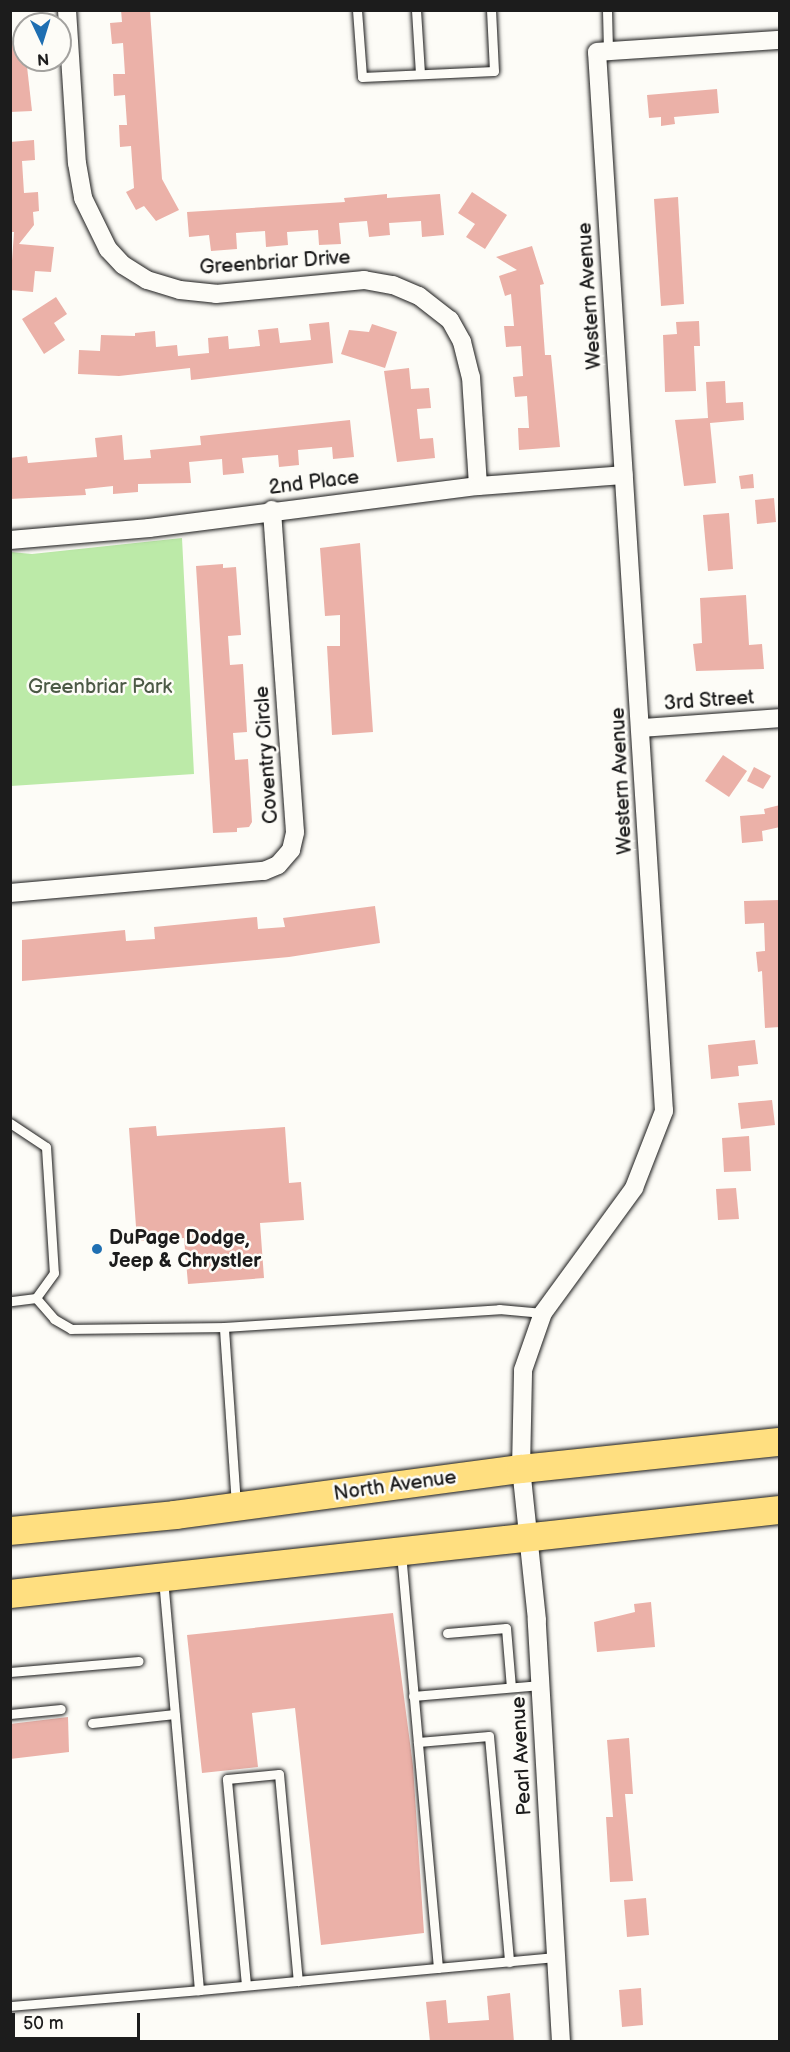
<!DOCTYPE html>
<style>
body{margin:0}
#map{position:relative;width:790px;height:2052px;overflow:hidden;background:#fdfcf7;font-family:"Balsamiq Sans",sans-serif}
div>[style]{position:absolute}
.green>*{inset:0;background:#bceaa8}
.building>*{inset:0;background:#ebb1a8}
.roads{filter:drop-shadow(0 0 2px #1c1c1c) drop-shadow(0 0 2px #1c1c1c)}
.service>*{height:9px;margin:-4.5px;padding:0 4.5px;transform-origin:4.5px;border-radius:4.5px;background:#fdfcf7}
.minor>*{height:18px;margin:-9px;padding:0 9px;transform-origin:9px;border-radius:9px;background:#fdfcf7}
.primary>*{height:28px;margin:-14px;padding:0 14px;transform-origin:14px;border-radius:14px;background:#ffdf80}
.dots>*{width:16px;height:16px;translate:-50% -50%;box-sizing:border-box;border:3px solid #fdfcf7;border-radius:50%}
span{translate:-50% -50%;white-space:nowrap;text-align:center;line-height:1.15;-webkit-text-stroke:5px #fdfcf7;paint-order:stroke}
.street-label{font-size:20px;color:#1c1c1c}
.park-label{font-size:20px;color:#4c5a46}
.poi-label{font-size:20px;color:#1c1c1c;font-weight:700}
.left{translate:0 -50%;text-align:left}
.frame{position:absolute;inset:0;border:12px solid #1c1c1c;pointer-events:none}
.north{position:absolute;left:12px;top:12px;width:60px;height:60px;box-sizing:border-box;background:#fdfcf7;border:2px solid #a3a29f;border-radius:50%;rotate:176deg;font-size:16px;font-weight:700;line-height:24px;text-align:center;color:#1c1c1c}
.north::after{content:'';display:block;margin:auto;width:21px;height:27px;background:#1f6fb2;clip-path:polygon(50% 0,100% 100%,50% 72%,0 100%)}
.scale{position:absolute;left:12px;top:2013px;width:128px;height:27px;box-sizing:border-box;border:3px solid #1c1c1c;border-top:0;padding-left:8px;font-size:18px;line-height:21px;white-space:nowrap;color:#1c1c1c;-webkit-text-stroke:4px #fdfcf7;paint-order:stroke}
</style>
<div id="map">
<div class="green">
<i style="clip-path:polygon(182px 538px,194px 774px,11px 786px,11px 552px,32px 554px)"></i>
</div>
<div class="building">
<i style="clip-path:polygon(121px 10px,150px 10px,162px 179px,179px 210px,156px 221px,144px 206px,136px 210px,126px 192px,134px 188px,131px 146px,120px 147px,119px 125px,127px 125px,125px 95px,114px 96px,113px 74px,125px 74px,123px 43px,112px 44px,110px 23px,122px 22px)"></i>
<i style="clip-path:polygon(24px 40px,32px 111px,10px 112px,10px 41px)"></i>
<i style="clip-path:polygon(717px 89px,719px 113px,674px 117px,675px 124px,661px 126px,661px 117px,649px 118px,647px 95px)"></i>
<i style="clip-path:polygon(34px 140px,35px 160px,22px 161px,24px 193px,38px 192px,39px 211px,33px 212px,34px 225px,19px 244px,54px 247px,51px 272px,35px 271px,33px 292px,10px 290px,14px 232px,10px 232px,10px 142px)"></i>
<i style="clip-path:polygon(472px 192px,507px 215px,485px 249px,466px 237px,475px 224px,458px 213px)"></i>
<i style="clip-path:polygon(387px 194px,387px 198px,440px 194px,444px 235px,422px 237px,421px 221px,389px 223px,390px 235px,369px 237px,367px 221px,339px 223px,341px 244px,319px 245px,318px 230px,287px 232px,288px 245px,266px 247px,265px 231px,236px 233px,237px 249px,211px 251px,209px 235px,189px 237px,187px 212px,345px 202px,344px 198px)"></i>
<i style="clip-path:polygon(678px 197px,684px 304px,661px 306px,654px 199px)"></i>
<i style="clip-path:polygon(532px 246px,544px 284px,540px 285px,545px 355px,551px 355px,560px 447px,519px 450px,518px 428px,529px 428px,527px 396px,515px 397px,513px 377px,523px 376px,521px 346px,506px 347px,504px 326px,514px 326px,511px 294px,505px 296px,499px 276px,517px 270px,496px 257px)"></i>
<i style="clip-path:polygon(56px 297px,67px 314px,54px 323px,65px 340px,44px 354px,22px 319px)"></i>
<i style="clip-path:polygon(699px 321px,700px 346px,694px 346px,696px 391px,665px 392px,663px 335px,677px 334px,676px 322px)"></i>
<i style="clip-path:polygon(329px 322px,333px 363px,191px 380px,190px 368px,119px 376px,78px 374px,79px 350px,100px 351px,101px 335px,135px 336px,135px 333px,155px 331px,156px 347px,177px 345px,178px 356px,209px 353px,208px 338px,228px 336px,229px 349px,260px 346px,258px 330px,278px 328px,280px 343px,311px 340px,309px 324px)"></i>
<i style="clip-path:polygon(372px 324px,397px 332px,385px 368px,341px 354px,349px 330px,369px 332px)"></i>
<i style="clip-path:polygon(409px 368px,411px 389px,429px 388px,431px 408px,417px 409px,420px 439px,433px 438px,435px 458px,397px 462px,384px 371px)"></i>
<i style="clip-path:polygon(725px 381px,726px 403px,743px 402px,744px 420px,710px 423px,716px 483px,684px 486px,675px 420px,708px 418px,706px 382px)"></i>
<i style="clip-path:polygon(350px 420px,354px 457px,333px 459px,332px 447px,298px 450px,299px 465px,279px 467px,278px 455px,242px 458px,244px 473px,223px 475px,222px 459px,189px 462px,191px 483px,138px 484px,138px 492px,113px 494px,113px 486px,85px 489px,86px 495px,10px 499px,10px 458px,27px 456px,28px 463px,97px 457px,95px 438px,122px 435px,124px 460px,151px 458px,150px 450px,201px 445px,200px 436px)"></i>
<i style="clip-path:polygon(753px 474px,754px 488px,741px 489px,739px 476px)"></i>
<i style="clip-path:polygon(774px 498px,776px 522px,757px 524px,755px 500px)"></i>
<i style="clip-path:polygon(729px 513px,733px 569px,708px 571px,703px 515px)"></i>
<i style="clip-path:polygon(360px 543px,373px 732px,332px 735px,327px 646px,340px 646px,340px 615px,325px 616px,320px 548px)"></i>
<i style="clip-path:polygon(223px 564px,223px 568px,236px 567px,241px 635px,228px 636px,230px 665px,243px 664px,247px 732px,233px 733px,235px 760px,248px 759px,252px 822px,249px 827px,237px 828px,237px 832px,213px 833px,196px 566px)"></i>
<i style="clip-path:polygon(746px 595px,749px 645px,762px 644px,764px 669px,696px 671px,693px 644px,702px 643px,700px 598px)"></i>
<i style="clip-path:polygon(723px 755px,747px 771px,729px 797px,705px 781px)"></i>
<i style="clip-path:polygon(754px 767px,771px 776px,763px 789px,747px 781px)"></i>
<i style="clip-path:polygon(780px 805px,780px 827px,762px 831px,763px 841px,742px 843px,740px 816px,765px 814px,764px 809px)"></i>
<i style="clip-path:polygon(780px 900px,780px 1027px,765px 1028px,762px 971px,758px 972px,756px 952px,765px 951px,764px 923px,745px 924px,744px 901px)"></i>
<i style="clip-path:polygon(375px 906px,380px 943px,289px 957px,22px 981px,22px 940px,125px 930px,126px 941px,155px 939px,154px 927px,257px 917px,258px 929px,285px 927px,283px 918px)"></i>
<i style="clip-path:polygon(755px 1040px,758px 1064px,738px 1066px,739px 1076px,711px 1079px,708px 1045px)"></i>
<i style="clip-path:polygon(772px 1100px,775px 1125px,741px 1129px,738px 1103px)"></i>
<i style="clip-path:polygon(156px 1126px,157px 1136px,285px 1127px,289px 1183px,301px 1182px,304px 1220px,260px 1223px,264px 1278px,188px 1284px,184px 1238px,137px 1241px,129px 1128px)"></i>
<i style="clip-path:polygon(749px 1136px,751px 1171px,724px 1172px,722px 1138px)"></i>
<i style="clip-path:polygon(736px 1188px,739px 1219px,718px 1220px,716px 1189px)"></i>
<i style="clip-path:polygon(651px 1602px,655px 1647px,597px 1652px,594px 1622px,635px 1612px,634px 1604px)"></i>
<i style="clip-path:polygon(393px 1613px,413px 1766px,424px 1933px,321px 1945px,295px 1708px,252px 1713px,258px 1767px,202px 1773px,187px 1635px)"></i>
<i style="clip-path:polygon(68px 1717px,69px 1752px,10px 1759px,10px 1724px)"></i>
<i style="clip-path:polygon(629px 1738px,633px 1794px,625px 1794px,633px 1881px,610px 1882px,606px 1817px,613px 1817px,607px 1740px)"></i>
<i style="clip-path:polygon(646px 1898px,649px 1935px,627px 1937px,624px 1900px)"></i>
<i style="clip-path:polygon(641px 1988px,643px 2025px,622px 2027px,619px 1990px)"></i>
<i style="clip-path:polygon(510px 1993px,514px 2042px,430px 2042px,426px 2002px,446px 2000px,448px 2023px,489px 2020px,487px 1996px)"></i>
</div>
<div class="roads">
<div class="service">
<i style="left:357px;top:10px;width:67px;rotate:85.7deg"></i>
<i style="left:362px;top:77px;width:132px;rotate:-2.6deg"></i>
<i style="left:494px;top:71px;width:61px;rotate:-92.8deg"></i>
<i style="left:416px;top:10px;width:64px;rotate:86.4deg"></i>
<i style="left:607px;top:10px;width:41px;rotate:88.6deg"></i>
<i style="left:10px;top:1123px;width:43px;rotate:33.7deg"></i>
<i style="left:46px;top:1147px;width:126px;rotate:86.4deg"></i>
<i style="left:54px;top:1273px;width:31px;rotate:126deg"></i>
<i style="left:36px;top:1298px;width:26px;rotate:173deg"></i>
<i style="left:36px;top:1298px;width:28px;rotate:49deg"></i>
<i style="left:54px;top:1319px;width:20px;rotate:30deg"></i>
<i style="left:71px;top:1329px;width:153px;rotate:-0.7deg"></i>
<i style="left:236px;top:1505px;width:178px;rotate:-93.9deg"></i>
<i style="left:224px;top:1327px;width:276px;rotate:-3.7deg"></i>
<i style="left:499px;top:1309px;width:44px;rotate:5.2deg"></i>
<i style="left:401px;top:1553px;width:190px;rotate:84.9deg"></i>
<i style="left:447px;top:1633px;width:59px;rotate:-4.8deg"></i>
<i style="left:506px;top:1628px;width:59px;rotate:85.2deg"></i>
<i style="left:10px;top:1672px;width:129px;rotate:-4.9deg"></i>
<i style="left:413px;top:1696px;width:128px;rotate:-4.9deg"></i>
<i style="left:10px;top:1714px;width:51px;rotate:-5.6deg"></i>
<i style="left:92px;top:1723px;width:83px;rotate:-6.2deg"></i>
<i style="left:438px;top:1968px;width:227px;rotate:-95.1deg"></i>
<i style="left:418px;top:1742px;width:71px;rotate:-4.8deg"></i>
<i style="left:489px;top:1736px;width:227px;rotate:84.9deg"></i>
<i style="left:246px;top:1985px;width:207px;rotate:-95.3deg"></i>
<i style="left:227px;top:1779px;width:52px;rotate:-5.5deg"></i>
<i style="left:279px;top:1774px;width:208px;rotate:84.8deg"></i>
<i style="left:199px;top:1990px;width:359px;rotate:-5.3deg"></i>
<i style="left:10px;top:2006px;width:190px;rotate:-4.8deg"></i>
<i style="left:199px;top:1990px;width:410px;rotate:-95deg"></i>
</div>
<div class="minor">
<i style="left:67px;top:10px;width:153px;rotate:86.3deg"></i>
<i style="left:77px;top:163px;width:36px;rotate:80deg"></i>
<i style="left:83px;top:198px;width:57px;rotate:63.9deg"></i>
<i style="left:108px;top:249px;width:22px;rotate:47deg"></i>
<i style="left:123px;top:265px;width:28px;rotate:32deg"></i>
<i style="left:147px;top:280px;width:34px;rotate:17deg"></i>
<i style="left:180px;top:290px;width:36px;rotate:6deg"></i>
<i style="left:216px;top:294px;width:149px;rotate:-5.4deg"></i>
<i style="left:364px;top:280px;width:29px;rotate:10deg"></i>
<i style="left:393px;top:285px;width:28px;rotate:23deg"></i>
<i style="left:419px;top:296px;width:39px;rotate:38deg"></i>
<i style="left:450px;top:320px;width:25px;rotate:61deg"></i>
<i style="left:462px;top:342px;width:36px;rotate:76deg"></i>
<i style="left:471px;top:377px;width:109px;rotate:86.3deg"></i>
<i style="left:10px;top:540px;width:140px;rotate:-4.9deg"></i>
<i style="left:149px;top:528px;width:332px;rotate:-7.3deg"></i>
<i style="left:478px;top:486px;width:146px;rotate:-4.3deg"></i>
<i style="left:642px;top:728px;width:138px;rotate:-4.1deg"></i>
<i style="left:10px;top:893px;width:255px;rotate:-5deg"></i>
<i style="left:264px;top:871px;width:15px;rotate:-23deg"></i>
<i style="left:278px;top:865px;width:20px;rotate:-49deg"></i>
<i style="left:291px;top:850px;width:18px;rotate:-77deg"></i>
<i style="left:295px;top:832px;width:323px;rotate:-94.1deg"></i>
<i style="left:561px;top:2042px;width:423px;rotate:-93.3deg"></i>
<i style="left:537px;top:1620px;width:152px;rotate:-96deg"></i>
<i style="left:521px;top:1469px;width:99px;rotate:-88.8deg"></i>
<i style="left:523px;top:1370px;width:60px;rotate:-70.7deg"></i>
<i style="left:543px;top:1313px;width:155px;rotate:-53.9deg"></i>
<i style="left:634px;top:1188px;width:83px;rotate:-68.7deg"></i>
<i style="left:664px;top:1111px;width:1061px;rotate:-93.62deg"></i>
<i style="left:597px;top:52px;width:183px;rotate:-3.8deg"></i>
</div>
<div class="primary">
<i style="left:10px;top:1531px;width:166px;rotate:-5.5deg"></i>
<i style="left:175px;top:1515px;width:349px;rotate:-7.6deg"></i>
<i style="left:521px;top:1469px;width:260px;rotate:-6deg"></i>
<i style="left:10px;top:1594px;width:775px;rotate:-6.23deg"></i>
</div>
</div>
<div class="dots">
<i style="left:97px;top:1249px;background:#1f6fb2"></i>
</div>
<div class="street-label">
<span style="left:275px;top:263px;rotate:-4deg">Greenbriar Drive</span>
<span style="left:590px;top:296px;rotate:-94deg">Western Avenue</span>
<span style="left:314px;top:483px;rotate:-7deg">2nd Place</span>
<span style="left:709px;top:701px;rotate:-4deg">3rd Street</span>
<span style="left:267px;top:755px;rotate:-94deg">Coventry Circle</span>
<span style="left:622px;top:781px;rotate:-93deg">Western Avenue</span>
<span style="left:395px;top:1486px;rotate:-8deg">North Avenue</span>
<span style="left:522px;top:1756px;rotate:-93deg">Pearl Avenue</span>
</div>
<div class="park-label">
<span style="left:100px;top:687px">Greenbriar Park</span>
</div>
<div class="poi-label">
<span class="left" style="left:109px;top:1250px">DuPage Dodge,<br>Jeep &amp; Chrystler</span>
</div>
<div class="frame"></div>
<div class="north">N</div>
<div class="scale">50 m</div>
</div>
